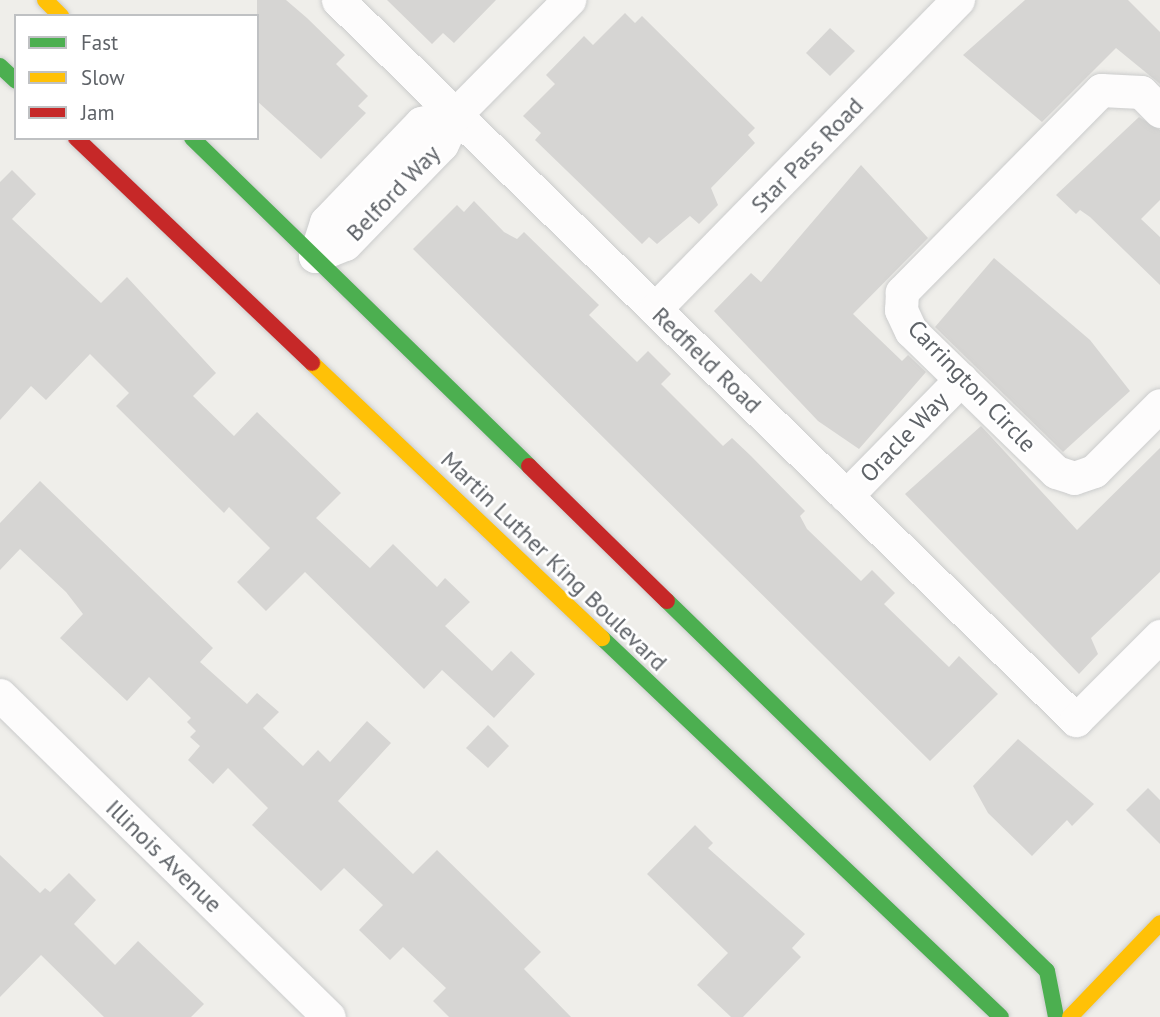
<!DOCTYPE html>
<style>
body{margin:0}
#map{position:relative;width:1160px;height:1017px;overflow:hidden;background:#efeeea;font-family:"PT Sans",sans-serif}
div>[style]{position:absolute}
.building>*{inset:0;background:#d6d5d3}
.roads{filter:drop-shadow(0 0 2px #cbcccc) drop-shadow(0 0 2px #cbcccc)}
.street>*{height:33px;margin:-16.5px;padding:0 16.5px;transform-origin:16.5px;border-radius:16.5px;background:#fdfcfc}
.fast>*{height:16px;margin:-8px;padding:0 8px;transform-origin:8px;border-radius:8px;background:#4caf50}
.slow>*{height:16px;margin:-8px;padding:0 8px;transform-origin:8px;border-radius:8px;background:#ffc107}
.jam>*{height:16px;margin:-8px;padding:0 8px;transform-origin:8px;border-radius:8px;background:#c62828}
span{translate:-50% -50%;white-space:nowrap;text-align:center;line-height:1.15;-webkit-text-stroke:5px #fff;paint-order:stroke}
.street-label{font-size:24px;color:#5f6368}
.legend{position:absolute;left:14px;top:14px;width:245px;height:126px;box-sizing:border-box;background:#fff;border:2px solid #bfc1c3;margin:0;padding:9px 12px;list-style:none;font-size:21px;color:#5f6368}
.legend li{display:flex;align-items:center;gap:14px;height:35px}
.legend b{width:35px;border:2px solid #bfc1c3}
</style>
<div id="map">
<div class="building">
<i style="clip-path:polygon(257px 0,286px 0,307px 18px,345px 55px,336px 64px,368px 96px,358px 106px,366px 113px,321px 159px,257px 101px)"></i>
<i style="clip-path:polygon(387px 0,496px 0,454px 43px,443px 33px,432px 44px)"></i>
<i style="clip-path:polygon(1025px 0,1128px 0,1160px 32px,1160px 84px,1116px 48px,1042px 122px,963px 55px)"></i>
<i style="clip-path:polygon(625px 13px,635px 23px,642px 16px,755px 128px,748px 135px,755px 143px,711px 188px,718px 205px,699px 224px,690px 216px,657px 244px,649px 237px,642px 244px,598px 201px,535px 140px,541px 133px,523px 116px,555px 84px,546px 75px,584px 36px,593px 45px)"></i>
<i style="clip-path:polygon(830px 28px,855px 51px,830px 76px,806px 53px)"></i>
<i style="clip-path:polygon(1139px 117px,1160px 130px,1160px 200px,1141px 219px,1160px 237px,1160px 285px,1090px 217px,1080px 210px,1076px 214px,1056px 195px)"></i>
<i style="clip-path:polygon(861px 165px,928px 238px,853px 314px,902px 361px,908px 355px,926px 372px,859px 449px,818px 421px,714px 311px,751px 273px,761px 282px)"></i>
<i style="clip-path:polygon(12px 170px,36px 194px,12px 219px,101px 303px,127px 277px,216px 373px,193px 396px,234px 436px,257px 412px,341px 493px,316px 518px,370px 568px,393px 544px,437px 587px,445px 578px,470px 602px,445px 626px,492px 671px,511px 651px,535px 674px,494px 718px,442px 670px,424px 689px,305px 572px,266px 611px,237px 582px,270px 548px,229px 507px,224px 513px,116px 406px,129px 393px,90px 354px,46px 400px,31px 386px,0 420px,0 182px)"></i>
<i style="clip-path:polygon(474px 201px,504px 232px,517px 239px,524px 232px,599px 305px,589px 315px,637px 362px,648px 351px,671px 374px,661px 384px,723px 446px,732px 438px,751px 456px,805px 511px,800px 516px,807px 529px,861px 581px,872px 570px,895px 593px,884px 604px,949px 667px,959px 656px,998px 694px,930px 761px,413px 249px,457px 205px,464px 212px)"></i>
<i style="clip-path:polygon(994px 258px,1090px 340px,1130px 391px,1063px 452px,935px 327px)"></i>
<i style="clip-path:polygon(981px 426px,1077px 530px,1160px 448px,1160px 572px,1091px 638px,1098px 654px,1079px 674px,905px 494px)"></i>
<i style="clip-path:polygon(40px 481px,213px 648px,200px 662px,247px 704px,257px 693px,279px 712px,263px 728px,303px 766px,318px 750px,330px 762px,367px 721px,391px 743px,338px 801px,413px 874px,437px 850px,541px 952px,524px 969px,571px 1017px,449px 1017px,433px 1001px,446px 988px,403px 947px,390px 960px,359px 930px,383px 905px,344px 868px,321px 891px,252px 825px,268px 808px,228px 768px,213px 784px,188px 760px,200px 746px,190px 737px,196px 731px,187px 722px,191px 718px,149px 677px,127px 701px,60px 638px,83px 614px,66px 592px,20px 549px,0 570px,0 523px)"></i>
<i style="clip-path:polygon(488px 725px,509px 746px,488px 768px,466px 748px)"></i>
<i style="clip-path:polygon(1018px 739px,1094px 804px,1072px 826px,1067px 820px,1032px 856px,988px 813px,973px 786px)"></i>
<i style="clip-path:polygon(1148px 788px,1160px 800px,1160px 844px,1126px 810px)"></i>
<i style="clip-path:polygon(695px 825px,713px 843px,708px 848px,805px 934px,792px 948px,801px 957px,743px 1017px,731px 1017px,697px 985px,728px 953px,647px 874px)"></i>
<i style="clip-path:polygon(0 855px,40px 893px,45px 888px,50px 892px,69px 873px,96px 900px,74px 924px,115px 965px,138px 941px,204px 1004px,191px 1017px,104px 1017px,41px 955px,0 997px)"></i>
</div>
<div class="roads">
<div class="street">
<i style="left:338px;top:0;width:1031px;rotate:44.29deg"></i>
<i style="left:1076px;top:720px;width:119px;rotate:-45deg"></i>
<i style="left:1160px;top:111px;width:27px;rotate:-135deg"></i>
<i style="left:1141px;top:92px;width:40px;rotate:-177.1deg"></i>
<i style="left:1101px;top:90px;width:284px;rotate:134.6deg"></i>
<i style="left:902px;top:292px;width:18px;rotate:93deg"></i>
<i style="left:901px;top:310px;width:23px;rotate:65deg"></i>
<i style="left:911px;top:331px;width:202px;rotate:44.2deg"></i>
<i style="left:1056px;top:472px;width:19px;rotate:18deg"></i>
<i style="left:1074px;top:478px;width:21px;rotate:-19deg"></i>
<i style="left:1094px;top:471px;width:93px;rotate:-45deg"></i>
<i style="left:315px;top:256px;width:32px;rotate:-22deg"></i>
<i style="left:345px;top:244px;width:139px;rotate:-45.9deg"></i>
<i style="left:442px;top:144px;width:33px;rotate:-65deg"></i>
<i style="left:456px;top:114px;width:161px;rotate:-45.3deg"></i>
<i style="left:315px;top:256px;width:36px;rotate:-72deg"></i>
<i style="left:326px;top:222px;width:137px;rotate:-46.2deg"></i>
<i style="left:421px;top:123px;width:36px;rotate:-14deg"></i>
<i style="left:655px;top:309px;width:433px;rotate:-45.6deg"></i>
<i style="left:846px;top:496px;width:164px;rotate:-45.5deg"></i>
<i style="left:0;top:695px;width:460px;rotate:44.4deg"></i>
</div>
<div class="fast">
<i style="left:0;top:66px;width:22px;rotate:43deg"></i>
<i style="left:192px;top:138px;width:470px;rotate:44.2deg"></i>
<i style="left:667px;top:601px;width:530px;rotate:44.24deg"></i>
<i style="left:1047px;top:971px;width:47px;rotate:78.9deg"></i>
<i style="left:602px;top:638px;width:550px;rotate:43.53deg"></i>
</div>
<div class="slow">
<i style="left:45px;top:0;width:23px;rotate:45deg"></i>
<i style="left:312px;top:363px;width:400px;rotate:43.5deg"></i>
<i style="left:1070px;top:1017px;width:130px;rotate:-46.2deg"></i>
</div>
<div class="jam">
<i style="left:76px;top:138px;width:326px;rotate:43.6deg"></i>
<i style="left:529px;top:466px;width:193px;rotate:44.4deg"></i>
</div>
</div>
<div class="street-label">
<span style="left:807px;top:155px;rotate:-46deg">Star Pass Road</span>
<span style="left:393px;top:193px;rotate:-46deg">Belford Way</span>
<span style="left:707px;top:360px;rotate:44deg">Redfield Road</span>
<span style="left:972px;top:386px;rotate:46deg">Carrington Circle</span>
<span style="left:904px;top:437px;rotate:-46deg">Oracle Way</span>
<span style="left:554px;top:561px;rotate:44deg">Martin Luther King Boulevard</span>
<span style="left:164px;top:856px;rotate:44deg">Illinois Avenue</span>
</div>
<ul class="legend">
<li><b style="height:9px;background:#4caf50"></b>Fast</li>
<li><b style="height:9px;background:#ffc107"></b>Slow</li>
<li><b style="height:9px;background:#c62828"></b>Jam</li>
</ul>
</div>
